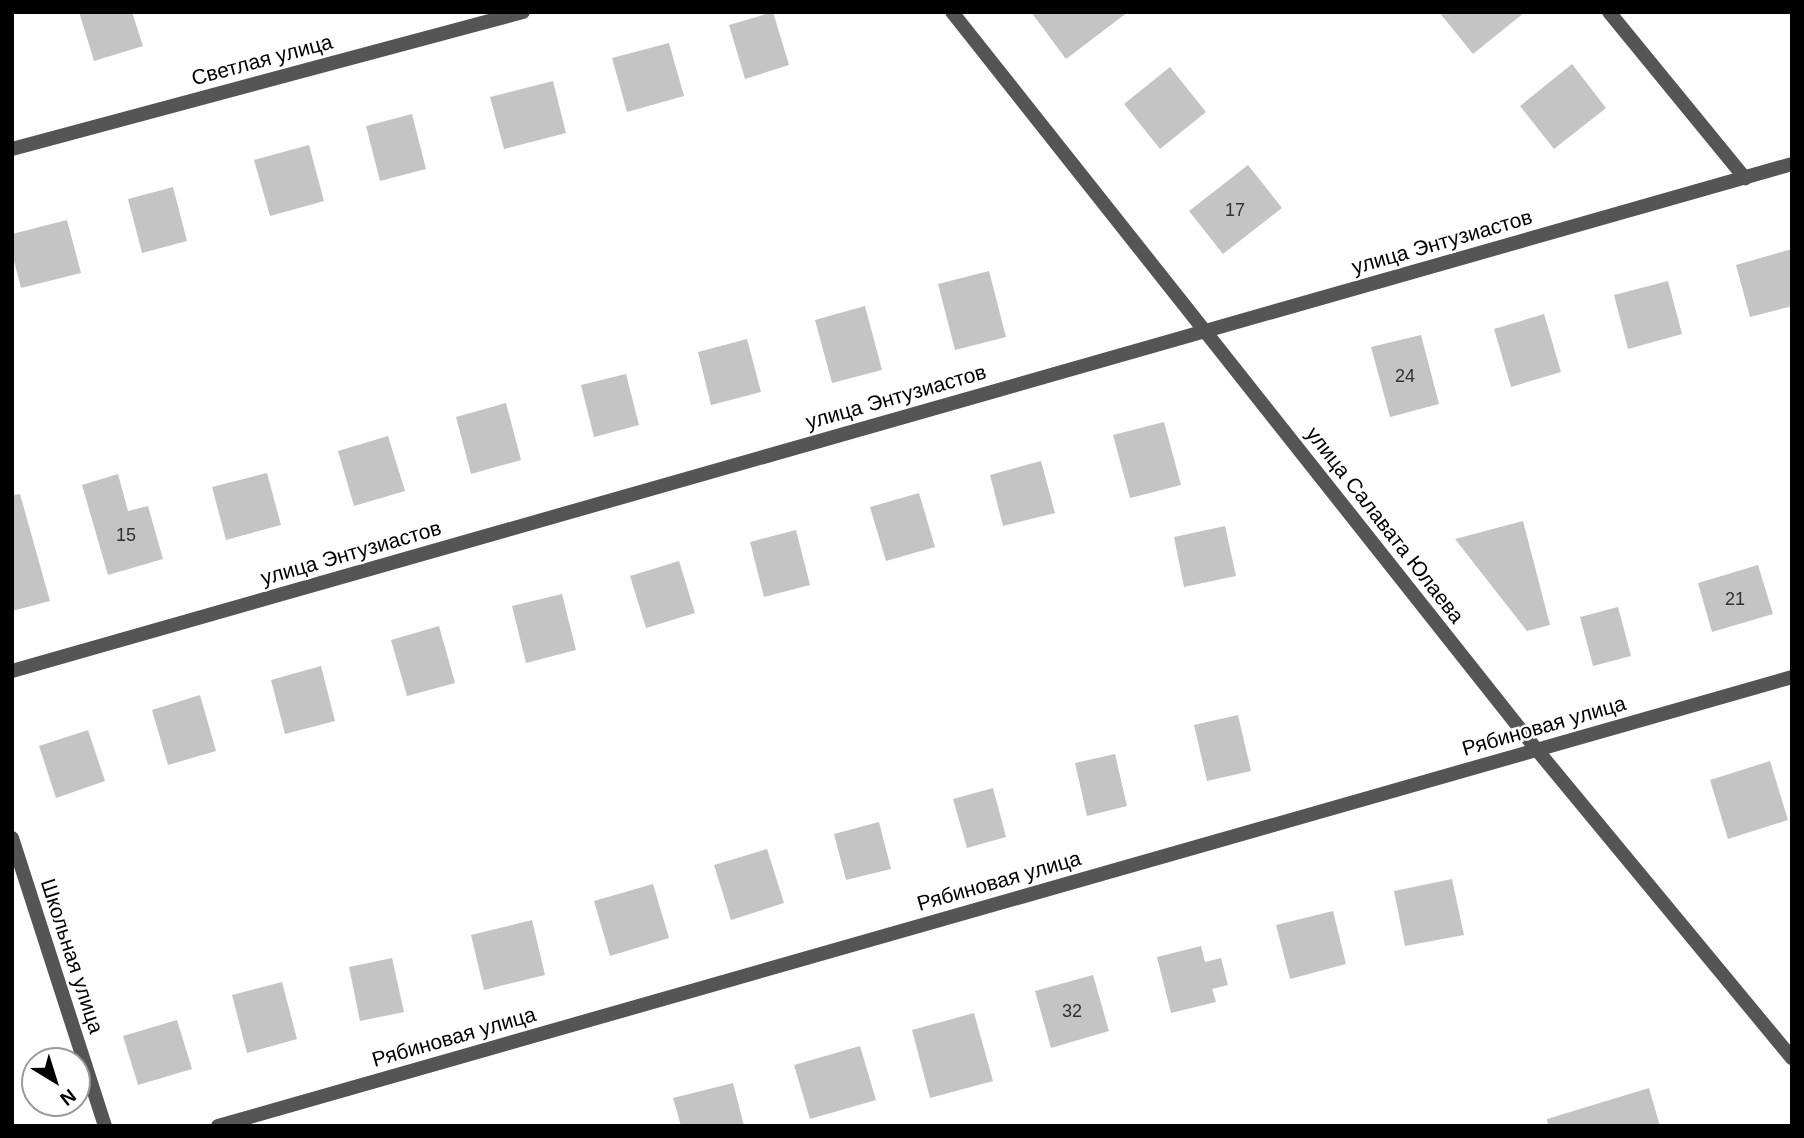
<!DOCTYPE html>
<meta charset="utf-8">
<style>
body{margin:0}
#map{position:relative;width:1804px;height:1138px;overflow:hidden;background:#fff;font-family:Helvetica,sans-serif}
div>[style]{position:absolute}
.building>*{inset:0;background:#c4c4c4}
.street>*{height:14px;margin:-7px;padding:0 7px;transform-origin:7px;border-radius:7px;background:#555}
span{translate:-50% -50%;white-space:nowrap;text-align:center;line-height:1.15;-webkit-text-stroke:5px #fff;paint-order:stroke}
.number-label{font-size:18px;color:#313131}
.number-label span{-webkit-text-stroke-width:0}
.street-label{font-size:21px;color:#000}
.frame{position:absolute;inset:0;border:14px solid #000;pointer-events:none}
.north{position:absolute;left:21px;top:1047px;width:70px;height:70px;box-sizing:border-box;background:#fff;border:2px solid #999;border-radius:50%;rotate:142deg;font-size:19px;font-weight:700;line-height:28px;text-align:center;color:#000}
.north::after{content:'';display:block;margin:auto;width:24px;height:32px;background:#000;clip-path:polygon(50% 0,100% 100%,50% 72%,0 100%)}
</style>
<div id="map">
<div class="building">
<i style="clip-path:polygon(79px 12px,132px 12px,143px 46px,94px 61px)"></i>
<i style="clip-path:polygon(773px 12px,789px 65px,745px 79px,729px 25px)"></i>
<i style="clip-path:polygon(1031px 12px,1128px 12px,1066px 59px)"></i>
<i style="clip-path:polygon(1439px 12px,1525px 12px,1473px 54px)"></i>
<i style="clip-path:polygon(669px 43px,684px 96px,627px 112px,612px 58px)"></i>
<i style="clip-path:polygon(1572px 64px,1606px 108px,1554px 149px,1520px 106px)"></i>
<i style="clip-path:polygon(1170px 67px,1206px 112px,1160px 149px,1124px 104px)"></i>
<i style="clip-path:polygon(553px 81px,566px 133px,504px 149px,490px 97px)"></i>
<i style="clip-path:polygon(412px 114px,426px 169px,380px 181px,366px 126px)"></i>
<i style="clip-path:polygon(309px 145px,324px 201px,270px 216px,254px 160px)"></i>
<i style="clip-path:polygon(1248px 165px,1282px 208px,1223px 254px,1189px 211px)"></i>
<i style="clip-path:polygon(173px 187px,187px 241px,142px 253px,128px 199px)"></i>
<i style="clip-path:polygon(67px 220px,81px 273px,21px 288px,12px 253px,12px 234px)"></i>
<i style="clip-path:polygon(1792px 249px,1792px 306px,1750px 317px,1736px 265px)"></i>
<i style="clip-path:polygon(989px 271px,1006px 337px,955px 350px,938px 284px)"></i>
<i style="clip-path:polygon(1668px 281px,1682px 334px,1628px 349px,1614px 295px)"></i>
<i style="clip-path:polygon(865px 306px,882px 370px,832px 383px,815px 320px)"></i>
<i style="clip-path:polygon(1544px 314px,1561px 372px,1511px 387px,1494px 329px)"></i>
<i style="clip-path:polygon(1421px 335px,1439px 404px,1390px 417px,1371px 347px)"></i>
<i style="clip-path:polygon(747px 339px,761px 392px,711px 405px,698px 352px)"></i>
<i style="clip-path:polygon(626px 374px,639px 425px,594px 437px,581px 385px)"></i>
<i style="clip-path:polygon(506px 403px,521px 460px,471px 474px,456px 417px)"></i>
<i style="clip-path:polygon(1164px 422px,1181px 485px,1130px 498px,1113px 435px)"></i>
<i style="clip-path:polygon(388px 436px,405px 491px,354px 506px,338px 451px)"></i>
<i style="clip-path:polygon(1041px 461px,1055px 513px,1003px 526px,990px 475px)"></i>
<i style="clip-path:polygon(267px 473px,281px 525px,226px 540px,212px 487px)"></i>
<i style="clip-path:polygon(118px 474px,128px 511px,148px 506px,163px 559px,108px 575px,82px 485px)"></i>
<i style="clip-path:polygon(919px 493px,935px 547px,886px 561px,870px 507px)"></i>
<i style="clip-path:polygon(20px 494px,50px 601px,12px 611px,12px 495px)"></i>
<i style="clip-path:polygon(1523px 521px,1550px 625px,1527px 631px,1455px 539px)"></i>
<i style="clip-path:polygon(1225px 526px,1236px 576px,1184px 587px,1174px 537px)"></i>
<i style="clip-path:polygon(796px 530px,810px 585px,764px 597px,750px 542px)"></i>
<i style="clip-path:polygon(679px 561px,695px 613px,646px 628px,630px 576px)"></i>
<i style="clip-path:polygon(1758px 565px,1773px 614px,1712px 632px,1698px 583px)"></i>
<i style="clip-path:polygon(562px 594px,576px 650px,526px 663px,512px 606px)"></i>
<i style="clip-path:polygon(1618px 607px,1631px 656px,1593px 666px,1580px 617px)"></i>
<i style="clip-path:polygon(439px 626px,455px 683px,407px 696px,391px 640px)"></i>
<i style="clip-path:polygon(321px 666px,335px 721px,285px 734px,271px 680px)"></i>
<i style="clip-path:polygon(200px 695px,216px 751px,168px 765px,152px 710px)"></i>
<i style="clip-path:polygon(1238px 715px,1251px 771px,1207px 781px,1194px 725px)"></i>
<i style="clip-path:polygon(88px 730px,105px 781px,56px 798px,39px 746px)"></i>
<i style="clip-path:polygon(1115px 754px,1127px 806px,1087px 816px,1075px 763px)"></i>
<i style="clip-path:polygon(1770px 761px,1788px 820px,1728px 839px,1710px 780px)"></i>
<i style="clip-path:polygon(993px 788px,1006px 837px,967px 848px,953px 799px)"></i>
<i style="clip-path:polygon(879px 822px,891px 869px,846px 880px,834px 834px)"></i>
<i style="clip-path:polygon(767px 849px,784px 903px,731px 920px,714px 865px)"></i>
<i style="clip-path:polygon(1452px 879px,1464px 935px,1405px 946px,1394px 891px)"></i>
<i style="clip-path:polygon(653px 884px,669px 938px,610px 956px,594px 901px)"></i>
<i style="clip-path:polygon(1333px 911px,1346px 964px,1290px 979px,1276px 925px)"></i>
<i style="clip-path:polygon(532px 920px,545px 975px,484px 990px,471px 935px)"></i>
<i style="clip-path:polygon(1201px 946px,1205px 962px,1221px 958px,1228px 985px,1212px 989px,1216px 1002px,1171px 1013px,1157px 957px)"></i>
<i style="clip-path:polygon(392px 958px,404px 1012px,360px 1021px,349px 967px)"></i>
<i style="clip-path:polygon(1093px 975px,1109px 1031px,1051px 1048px,1035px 991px)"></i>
<i style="clip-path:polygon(282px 982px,297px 1039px,247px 1053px,232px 995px)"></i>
<i style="clip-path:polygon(974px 1013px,993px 1081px,930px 1098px,912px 1030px)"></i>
<i style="clip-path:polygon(177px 1020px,192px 1069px,138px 1085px,123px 1036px)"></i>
<i style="clip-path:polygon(860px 1046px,876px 1100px,810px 1119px,794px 1065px)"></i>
<i style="clip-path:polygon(733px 1083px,744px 1126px,681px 1126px,673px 1098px)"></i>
<i style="clip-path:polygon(1649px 1088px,1660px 1126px,1548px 1126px,1547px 1119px)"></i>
</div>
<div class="street">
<i style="left:952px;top:12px;width:942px;rotate:51.6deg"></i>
<i style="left:1537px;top:750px;width:400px;rotate:50.4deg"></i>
<i style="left:1609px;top:12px;width:215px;rotate:50.7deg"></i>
<i style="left:12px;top:149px;width:529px;rotate:-15.01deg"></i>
<i style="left:12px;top:671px;width:1851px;rotate:-15.9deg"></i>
<i style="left:12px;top:838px;width:303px;rotate:72.1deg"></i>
<i style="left:218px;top:1126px;width:1637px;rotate:-15.92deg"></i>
</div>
<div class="number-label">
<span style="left:1235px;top:210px">17</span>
<span style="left:1405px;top:376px">24</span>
<span style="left:126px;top:535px">15</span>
<span style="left:1735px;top:599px">21</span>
<span style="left:1072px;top:1011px">32</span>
</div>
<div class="street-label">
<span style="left:262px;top:60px;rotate:-15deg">Светлая улица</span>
<span style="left:1442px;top:242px;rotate:-16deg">улица Энтузиастов</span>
<span style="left:896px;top:397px;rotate:-16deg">улица Энтузиастов</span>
<span style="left:1385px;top:525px;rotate:52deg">улица Салавата Юлаева</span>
<span style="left:351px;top:553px;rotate:-16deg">улица Энтузиастов</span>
<span style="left:1544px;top:726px;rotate:-16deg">Рябиновая улица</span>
<span style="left:999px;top:881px;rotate:-16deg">Рябиновая улица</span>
<span style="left:72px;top:956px;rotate:72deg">Школьная улица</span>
<span style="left:454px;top:1037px;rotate:-16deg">Рябиновая улица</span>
</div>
<div class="frame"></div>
<div class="north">N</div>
</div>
